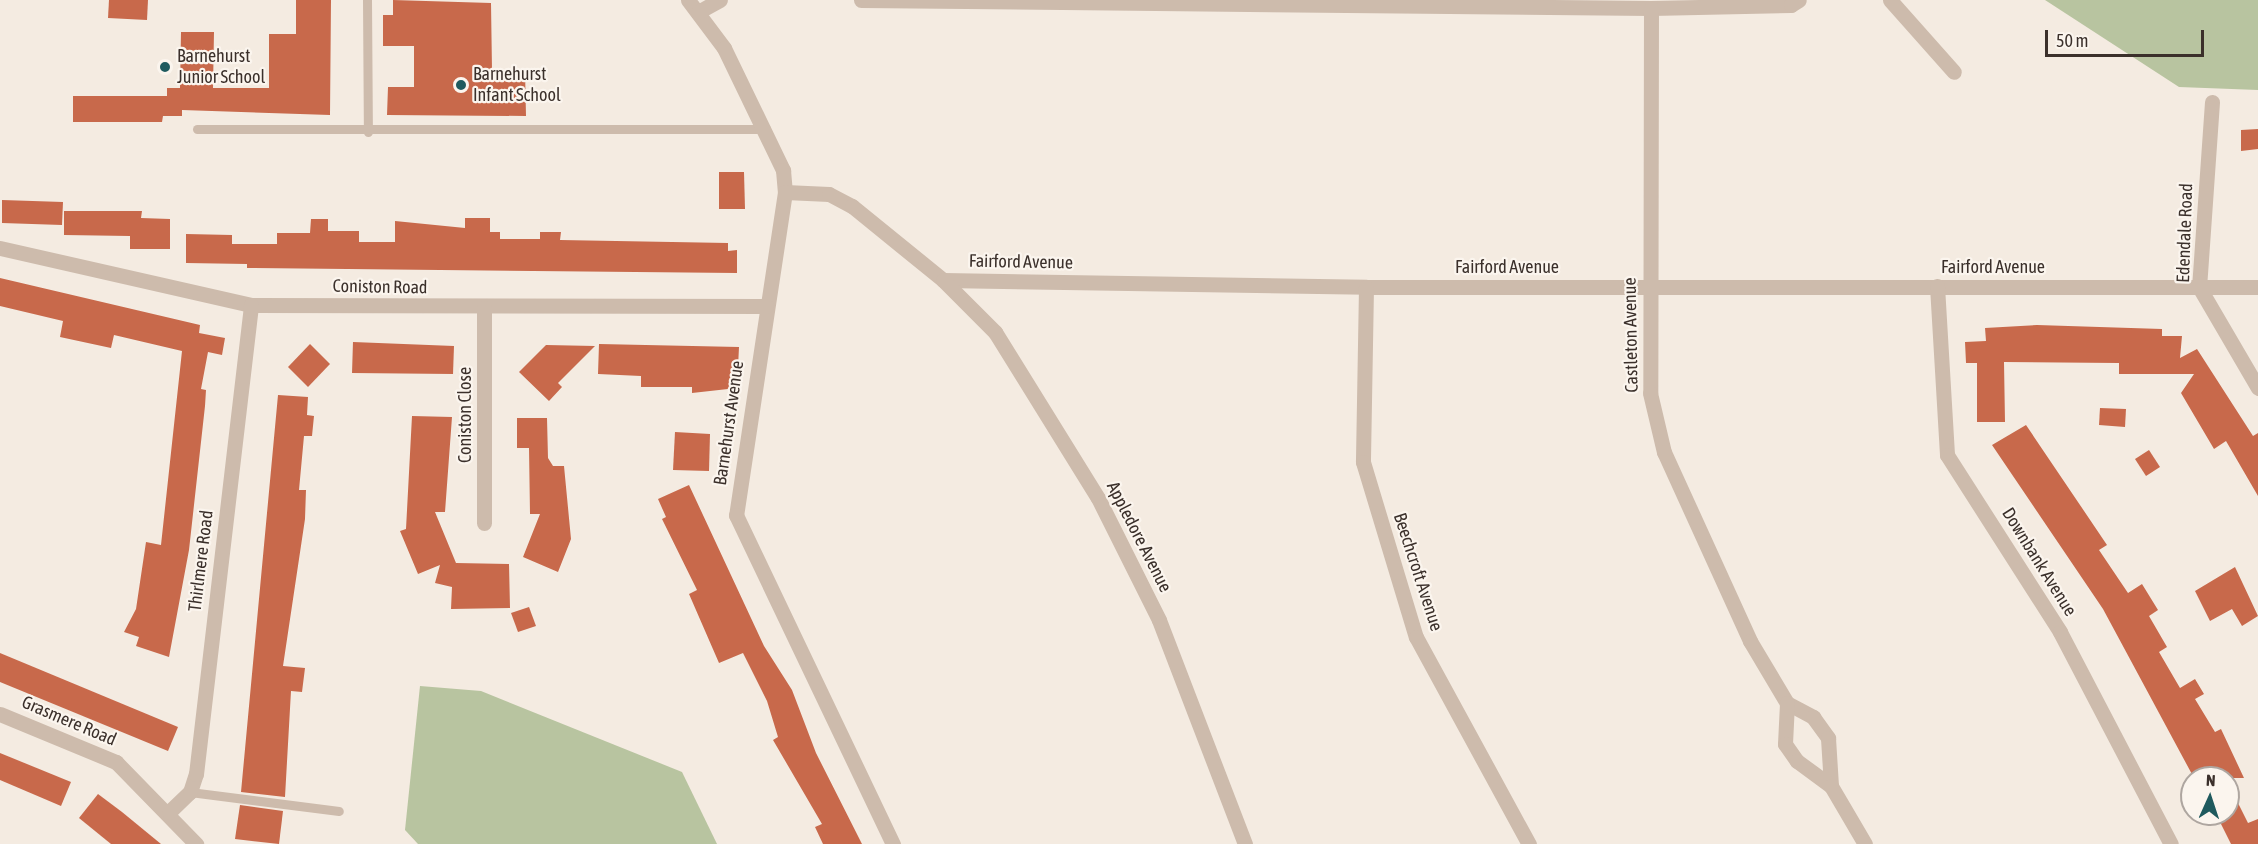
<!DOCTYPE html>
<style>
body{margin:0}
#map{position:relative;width:2258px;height:844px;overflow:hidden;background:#f4ebe1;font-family:"Asap Condensed",sans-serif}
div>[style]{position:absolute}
.green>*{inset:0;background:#b8c4a0}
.building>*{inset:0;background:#c8694b}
.service>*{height:9px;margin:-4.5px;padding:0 4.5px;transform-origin:4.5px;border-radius:4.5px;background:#cdbbac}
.minor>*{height:15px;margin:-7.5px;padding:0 7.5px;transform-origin:7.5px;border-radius:7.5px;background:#cdbbac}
.dots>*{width:16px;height:16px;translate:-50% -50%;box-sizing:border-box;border:3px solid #fbf5ee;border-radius:50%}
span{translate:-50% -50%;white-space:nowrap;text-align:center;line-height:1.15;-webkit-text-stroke:4.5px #fbf5ee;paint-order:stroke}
.poi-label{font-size:18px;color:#3b302b}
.left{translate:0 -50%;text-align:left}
.street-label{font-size:18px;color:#3b302b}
.north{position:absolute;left:2180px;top:766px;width:60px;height:60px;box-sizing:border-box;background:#fbf5ee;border:2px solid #aea6a0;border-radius:50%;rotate:3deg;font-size:16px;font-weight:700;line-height:24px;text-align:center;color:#3b302b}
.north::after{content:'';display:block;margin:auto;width:21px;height:27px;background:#1f5a5e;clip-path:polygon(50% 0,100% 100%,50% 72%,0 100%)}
.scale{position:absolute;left:2045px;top:30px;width:159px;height:27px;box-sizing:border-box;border:3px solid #3b302b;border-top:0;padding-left:8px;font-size:18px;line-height:21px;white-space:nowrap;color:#3b302b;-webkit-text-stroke:4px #fbf5ee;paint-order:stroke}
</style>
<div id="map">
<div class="green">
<i style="clip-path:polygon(2045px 0,2258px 0,2258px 90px,2179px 87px)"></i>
<i style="clip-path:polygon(420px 686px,481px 691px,682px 772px,717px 844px,418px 844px,405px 830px)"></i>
</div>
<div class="building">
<i style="clip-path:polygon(109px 0,148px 0,147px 20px,108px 18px)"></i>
<i style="clip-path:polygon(296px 0,331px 0,330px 115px,182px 110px,182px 116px,163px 116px,162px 122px,73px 122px,73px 96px,167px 96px,167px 88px,180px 88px,181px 32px,214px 32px,213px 88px,269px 88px,269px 34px,296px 34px)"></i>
<i style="clip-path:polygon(393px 0,491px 3px,492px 70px,525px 70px,526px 116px,387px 115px,388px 87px,414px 87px,414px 46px,383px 46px,383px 15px,393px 15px)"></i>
<i style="clip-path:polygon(2258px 129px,2258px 149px,2241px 151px,2241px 130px)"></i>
<i style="clip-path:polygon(719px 172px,744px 172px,745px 209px,719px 209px)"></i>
<i style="clip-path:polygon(2px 200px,63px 202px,62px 225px,2px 223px)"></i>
<i style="clip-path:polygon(64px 211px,142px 211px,141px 218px,170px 219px,170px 249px,130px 249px,130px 236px,64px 235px)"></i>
<i style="clip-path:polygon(465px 218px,490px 218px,490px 232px,500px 232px,500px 239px,540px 239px,540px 232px,561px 232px,560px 240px,728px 243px,728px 251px,737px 250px,737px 273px,247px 268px,247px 264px,186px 263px,186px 234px,232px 235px,232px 244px,277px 244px,277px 233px,310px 233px,311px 219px,328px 219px,328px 231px,359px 231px,359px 242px,395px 242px,395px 221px,465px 228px)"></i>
<i style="clip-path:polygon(0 278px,200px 325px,199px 333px,225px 338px,222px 355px,208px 352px,201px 389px,206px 390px,205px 406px,189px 550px,169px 657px,136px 646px,139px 637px,124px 632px,136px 609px,146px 542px,161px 545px,182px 351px,114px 335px,111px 348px,60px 337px,63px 321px,0 306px)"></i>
<i style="clip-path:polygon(2037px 325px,2162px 329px,2162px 336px,2182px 336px,2180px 358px,2197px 349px,2253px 436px,2258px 433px,2258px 496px,2226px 441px,2214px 449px,2181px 393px,2194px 374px,2119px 374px,2119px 363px,2004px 362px,2005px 422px,1977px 422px,1977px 363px,1966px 363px,1965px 342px,1986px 341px,1985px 328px)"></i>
<i style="clip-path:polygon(353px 342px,454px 346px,453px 374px,352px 373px)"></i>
<i style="clip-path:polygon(310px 344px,330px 364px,308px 387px,288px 367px)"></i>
<i style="clip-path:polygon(599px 344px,739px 347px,737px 388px,692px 393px,692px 387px,641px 387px,641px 376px,598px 374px)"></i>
<i style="clip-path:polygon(546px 345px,595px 346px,558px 383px,562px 387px,549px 401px,519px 372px)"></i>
<i style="clip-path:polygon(278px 395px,308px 397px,307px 415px,314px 416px,312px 436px,304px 436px,299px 490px,306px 490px,305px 519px,283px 666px,305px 668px,302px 692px,291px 691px,285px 797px,241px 792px)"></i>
<i style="clip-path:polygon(2100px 408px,2126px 409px,2125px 427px,2099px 425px)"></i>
<i style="clip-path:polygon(412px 416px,452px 417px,445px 512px,435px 512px,456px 563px,509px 564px,510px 608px,451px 609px,452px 587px,435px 583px,440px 565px,418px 574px,400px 531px,406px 529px)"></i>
<i style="clip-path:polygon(517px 418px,547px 418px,548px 458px,553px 466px,564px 466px,571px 539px,558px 572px,523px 557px,540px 514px,530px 514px,529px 448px,517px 448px)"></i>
<i style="clip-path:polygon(2026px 425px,2107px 545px,2099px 550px,2128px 593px,2142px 584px,2158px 610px,2149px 616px,2167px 647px,2159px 652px,2180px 688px,2195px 679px,2204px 694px,2195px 699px,2215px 732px,2221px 729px,2244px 778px,2194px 778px,2103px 609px,1992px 445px)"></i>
<i style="clip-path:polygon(675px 432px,710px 434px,709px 471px,673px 470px)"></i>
<i style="clip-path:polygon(2149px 450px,2160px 467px,2146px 476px,2135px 459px)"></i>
<i style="clip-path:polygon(689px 485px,764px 646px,792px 690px,816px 753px,862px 844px,823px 844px,815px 827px,822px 824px,773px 740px,778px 737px,767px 701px,743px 653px,719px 663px,689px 594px,697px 590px,662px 519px,666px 517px,658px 499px)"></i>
<i style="clip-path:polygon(2235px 567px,2258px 616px,2242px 626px,2232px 609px,2210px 621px,2195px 591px)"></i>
<i style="clip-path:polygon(529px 607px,536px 626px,518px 632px,511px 613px)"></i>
<i style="clip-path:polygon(0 653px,178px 727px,168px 751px,0 682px)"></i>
<i style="clip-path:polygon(0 753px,71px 782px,61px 806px,0 780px)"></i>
<i style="clip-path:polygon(2228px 783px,2248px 823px,2258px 819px,2258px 844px,2231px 844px,2216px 814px,2228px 814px)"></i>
<i style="clip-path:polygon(98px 794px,122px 812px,161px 844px,111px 844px,79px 818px)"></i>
<i style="clip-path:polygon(240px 805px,283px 811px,279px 844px,235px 839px)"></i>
</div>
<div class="service">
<i style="left:367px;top:0;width:132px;rotate:89.6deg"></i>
<i style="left:197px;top:129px;width:569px"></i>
<i style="left:190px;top:792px;width:150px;rotate:7.3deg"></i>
</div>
<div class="minor">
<i style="left:688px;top:0;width:60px;rotate:53.1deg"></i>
<i style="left:724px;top:48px;width:136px;rotate:64.2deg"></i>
<i style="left:783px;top:170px;width:22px;rotate:85deg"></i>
<i style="left:785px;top:192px;width:327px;rotate:98.6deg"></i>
<i style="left:736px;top:515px;width:365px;rotate:64.5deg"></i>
<i style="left:861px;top:0;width:790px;rotate:0.58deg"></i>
<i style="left:1651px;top:8px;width:140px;rotate:-1.2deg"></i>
<i style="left:1791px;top:5px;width:9px;rotate:-32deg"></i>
<i style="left:1890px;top:0;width:96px;rotate:48.4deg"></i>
<i style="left:1651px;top:8px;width:385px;rotate:90.1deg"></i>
<i style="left:1650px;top:393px;width:61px;rotate:76.7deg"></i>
<i style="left:1664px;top:452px;width:208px;rotate:65.5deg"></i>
<i style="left:1750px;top:641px;width:72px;rotate:59.2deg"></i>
<i style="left:1787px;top:703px;width:30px;rotate:28deg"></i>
<i style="left:1813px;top:717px;width:26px;rotate:54deg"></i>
<i style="left:1828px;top:738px;width:48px;rotate:86.4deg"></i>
<i style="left:698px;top:12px;width:25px;rotate:-29deg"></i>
<i style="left:2212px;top:102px;width:185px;rotate:94deg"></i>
<i style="left:2199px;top:287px;width:117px;rotate:59.7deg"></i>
<i style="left:785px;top:192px;width:44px;rotate:2.6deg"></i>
<i style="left:829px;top:194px;width:26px;rotate:28deg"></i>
<i style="left:852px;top:206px;width:117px;rotate:39.1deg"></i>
<i style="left:943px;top:280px;width:423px;rotate:0.9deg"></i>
<i style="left:1366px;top:287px;width:892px"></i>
<i style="left:0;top:248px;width:257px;rotate:12.8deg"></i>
<i style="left:251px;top:305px;width:515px;rotate:0.11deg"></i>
<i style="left:943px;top:280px;width:74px;rotate:45deg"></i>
<i style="left:995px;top:332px;width:195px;rotate:58.2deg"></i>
<i style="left:1098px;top:498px;width:136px;rotate:63.4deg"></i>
<i style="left:1159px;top:620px;width:240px;rotate:69deg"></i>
<i style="left:1937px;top:286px;width:169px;rotate:86.6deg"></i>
<i style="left:1947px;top:455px;width:210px;rotate:57.4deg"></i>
<i style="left:2060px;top:632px;width:239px;rotate:62.4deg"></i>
<i style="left:1366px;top:287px;width:175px;rotate:91deg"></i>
<i style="left:1363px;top:462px;width:183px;rotate:73.2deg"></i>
<i style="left:1416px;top:637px;width:236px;rotate:61.4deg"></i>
<i style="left:484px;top:308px;width:215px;rotate:90deg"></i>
<i style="left:1787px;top:703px;width:41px;rotate:92.8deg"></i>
<i style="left:1785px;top:744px;width:21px;rotate:55deg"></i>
<i style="left:1797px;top:761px;width:42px;rotate:36.3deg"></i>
<i style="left:1831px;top:786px;width:67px;rotate:59.6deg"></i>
<i style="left:0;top:714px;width:126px;rotate:22.5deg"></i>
<i style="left:116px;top:762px;width:115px;rotate:45.7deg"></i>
<i style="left:169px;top:812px;width:29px;rotate:-44deg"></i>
<i style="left:190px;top:792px;width:19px;rotate:-72deg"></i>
<i style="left:196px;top:774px;width:472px;rotate:-83.3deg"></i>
</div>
<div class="dots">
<i style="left:165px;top:67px;background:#1f5a5e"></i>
<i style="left:461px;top:85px;background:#1f5a5e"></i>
</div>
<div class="poi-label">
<span class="left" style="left:177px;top:67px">Barnehurst<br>Junior School</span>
<span class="left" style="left:473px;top:85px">Barnehurst<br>Infant School</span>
</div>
<div class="street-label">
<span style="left:2185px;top:233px;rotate:-88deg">Edendale Road</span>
<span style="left:1021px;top:262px;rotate:1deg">Fairford Avenue</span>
<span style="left:1507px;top:267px">Fairford Avenue</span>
<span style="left:1993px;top:267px">Fairford Avenue</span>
<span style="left:380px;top:287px;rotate:1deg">Coniston Road</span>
<span style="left:1631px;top:335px;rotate:-91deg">Castleton Avenue</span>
<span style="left:465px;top:415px;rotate:-90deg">Coniston Close</span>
<span style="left:729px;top:423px;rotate:-82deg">Barnehurst Avenue</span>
<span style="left:1139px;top:537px;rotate:63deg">Appledore Avenue</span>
<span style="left:201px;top:561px;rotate:-83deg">Thirlmere Road</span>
<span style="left:2039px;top:562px;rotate:58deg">Downbank Avenue</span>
<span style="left:1418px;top:572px;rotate:72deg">Beechcroft Avenue</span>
<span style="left:69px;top:721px;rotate:23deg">Grasmere Road</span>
</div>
<div class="north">N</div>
<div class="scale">50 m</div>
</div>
